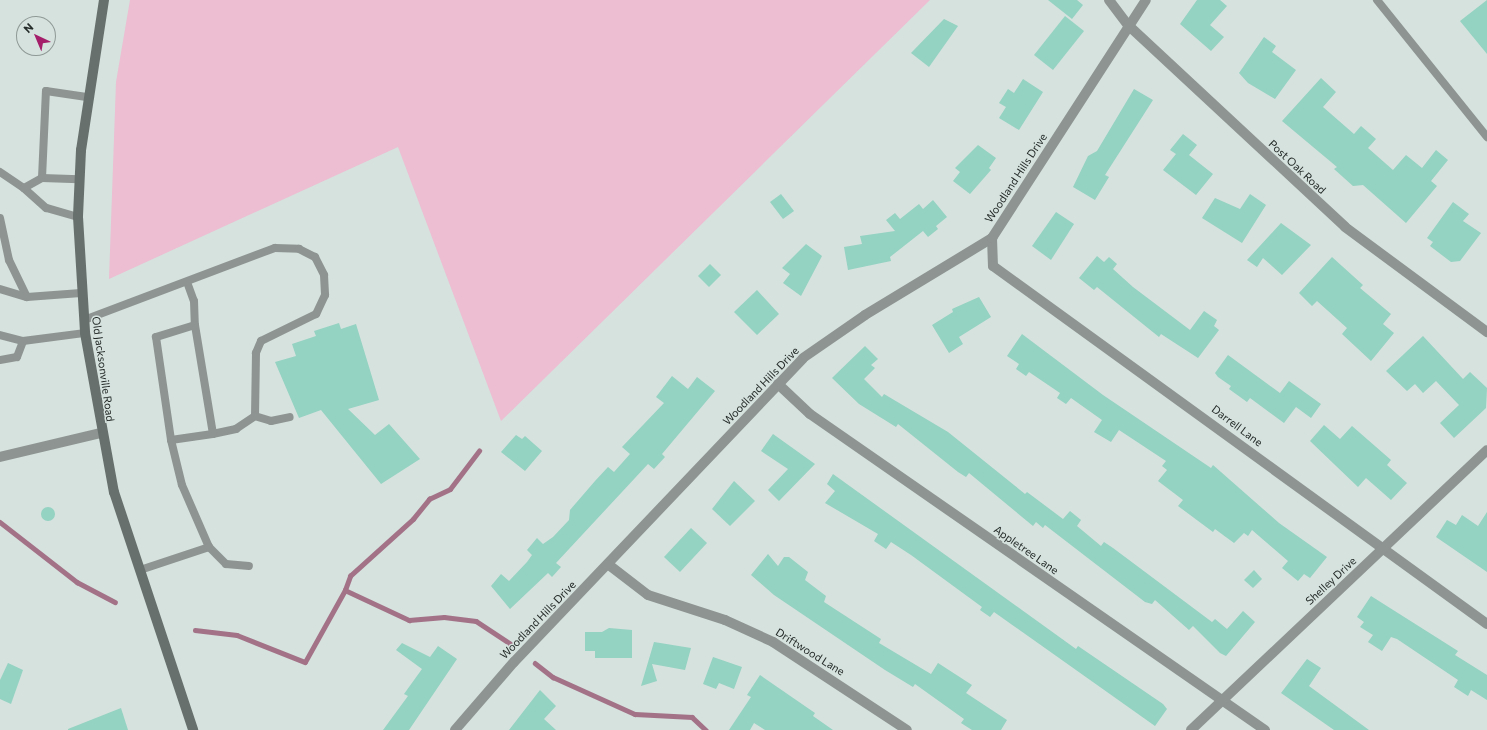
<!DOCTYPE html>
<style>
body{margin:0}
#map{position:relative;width:1487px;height:730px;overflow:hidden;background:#d5e2de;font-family:Commissioner,sans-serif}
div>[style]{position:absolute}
.green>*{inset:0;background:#edbdd1}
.stream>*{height:4.5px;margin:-2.25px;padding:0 2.25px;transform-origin:2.25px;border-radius:2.25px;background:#a37287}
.building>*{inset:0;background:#94d2c1}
.round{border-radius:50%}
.lane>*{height:8px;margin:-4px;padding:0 4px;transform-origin:4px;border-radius:4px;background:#8e9492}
.street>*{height:10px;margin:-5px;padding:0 5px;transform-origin:5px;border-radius:5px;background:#8e9492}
.secondary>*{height:10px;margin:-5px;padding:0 5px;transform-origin:5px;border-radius:5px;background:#68706d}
span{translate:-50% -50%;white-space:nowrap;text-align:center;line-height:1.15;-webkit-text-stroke:3px #d5e2de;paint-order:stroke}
.street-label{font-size:11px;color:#252b29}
.north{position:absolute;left:16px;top:16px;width:40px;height:40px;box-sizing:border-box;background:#d5e2de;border:1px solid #8f9996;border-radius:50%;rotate:316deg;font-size:11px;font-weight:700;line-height:16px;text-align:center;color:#252b29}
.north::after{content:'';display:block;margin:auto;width:14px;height:18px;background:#a41e6a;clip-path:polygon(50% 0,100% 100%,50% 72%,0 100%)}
</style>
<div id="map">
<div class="green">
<i style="clip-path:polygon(130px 0,930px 0,501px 421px,398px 147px,109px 279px,116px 82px)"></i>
</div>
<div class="stream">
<i style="left:0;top:522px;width:98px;rotate:37.9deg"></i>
<i style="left:77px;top:582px;width:43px;rotate:27.8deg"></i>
<i style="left:345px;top:590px;width:15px;rotate:-70deg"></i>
<i style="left:350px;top:576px;width:85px;rotate:-42.1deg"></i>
<i style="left:413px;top:519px;width:26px;rotate:-51deg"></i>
<i style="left:429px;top:499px;width:23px;rotate:-25deg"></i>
<i style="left:450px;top:489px;width:48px;rotate:-52.7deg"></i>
<i style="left:195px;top:630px;width:42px;rotate:6.8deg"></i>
<i style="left:237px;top:635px;width:73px;rotate:21.7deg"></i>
<i style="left:305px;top:662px;width:82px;rotate:-60.9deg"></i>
<i style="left:345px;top:590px;width:71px;rotate:25.1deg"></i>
<i style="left:409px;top:620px;width:35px;rotate:-5deg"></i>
<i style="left:444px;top:617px;width:32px;rotate:7deg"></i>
<i style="left:476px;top:621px;width:45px;rotate:33.3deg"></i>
<i style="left:535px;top:663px;width:23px;rotate:38deg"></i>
<i style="left:553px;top:677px;width:90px;rotate:24.3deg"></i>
<i style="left:635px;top:714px;width:57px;rotate:3deg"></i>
<i style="left:692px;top:717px;width:19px;rotate:43deg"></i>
</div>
<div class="building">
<i style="clip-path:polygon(1048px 0,1077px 0,1083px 5px,1072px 19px)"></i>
<i style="clip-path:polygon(1197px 0,1220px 0,1227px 6px,1210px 25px,1224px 37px,1211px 51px,1180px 24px)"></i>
<i style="clip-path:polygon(1487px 0,1487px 54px,1460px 21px)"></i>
<i style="clip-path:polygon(1065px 16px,1084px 31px,1053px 70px,1034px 55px)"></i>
<i style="clip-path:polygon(944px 19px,958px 26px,929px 67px,911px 53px)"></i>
<i style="clip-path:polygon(1264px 37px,1276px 46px,1272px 52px,1296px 70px,1275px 99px,1248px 83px,1239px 73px)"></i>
<i style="clip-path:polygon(1321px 78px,1336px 92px,1323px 107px,1354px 134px,1361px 126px,1376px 139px,1368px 148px,1393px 170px,1406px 155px,1422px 168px,1436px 150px,1448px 160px,1431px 181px,1437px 186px,1406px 223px,1363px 185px,1353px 186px,1334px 169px,1337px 167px,1282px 121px)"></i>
<i style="clip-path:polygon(1023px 79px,1043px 92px,1019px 130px,999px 118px,1006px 107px,999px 103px,1008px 89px,1014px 93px)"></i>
<i style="clip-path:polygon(1134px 89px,1153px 100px,1105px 175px,1109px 177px,1095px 200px,1073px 187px,1088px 156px,1097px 151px)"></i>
<i style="clip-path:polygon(1183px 134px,1197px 145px,1189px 155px,1213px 174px,1196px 195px,1163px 170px,1176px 154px,1170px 150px)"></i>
<i style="clip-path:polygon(978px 145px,996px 158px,989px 168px,991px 170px,970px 194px,953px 181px,960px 172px,955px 168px)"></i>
<i style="clip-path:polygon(781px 194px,794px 211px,783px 219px,770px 202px)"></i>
<i style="clip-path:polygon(1250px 194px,1266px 205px,1242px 243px,1202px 218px,1215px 198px,1240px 209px)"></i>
<i style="clip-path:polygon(933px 200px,947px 217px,936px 226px,938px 229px,928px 237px,923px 231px,890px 257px,891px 261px,848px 270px,844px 247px,862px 244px,860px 236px,895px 231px,886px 220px,895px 213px,900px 219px,919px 204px,923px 209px)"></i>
<i style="clip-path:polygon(1453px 202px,1469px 214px,1463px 221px,1481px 233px,1460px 261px,1451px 262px,1430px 246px,1433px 242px,1427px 238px)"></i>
<i style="clip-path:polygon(1056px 212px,1074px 224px,1051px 260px,1032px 246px)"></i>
<i style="clip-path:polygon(1281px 223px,1311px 245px,1282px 275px,1263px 258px,1257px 267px,1247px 260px)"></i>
<i style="clip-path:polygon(806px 244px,822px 256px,801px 296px,783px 283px,790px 274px,782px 268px)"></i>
<i style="clip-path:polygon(1097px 256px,1104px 262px,1109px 257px,1117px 264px,1113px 269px,1133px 287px,1190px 330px,1204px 311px,1217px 320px,1214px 326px,1219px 330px,1198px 358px,1161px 334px,1159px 337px,1097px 287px,1094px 290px,1079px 278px)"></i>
<i style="clip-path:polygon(1332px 257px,1363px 285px,1360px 288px,1391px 314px,1383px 324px,1394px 333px,1371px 361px,1342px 334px,1347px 328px,1317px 301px,1312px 306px,1299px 293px)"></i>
<i style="clip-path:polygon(710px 264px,721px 275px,709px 287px,698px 276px)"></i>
<i style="clip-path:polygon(757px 290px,779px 314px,757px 335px,734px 312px)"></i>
<i style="clip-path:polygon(979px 297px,991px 317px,959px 337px,963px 344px,949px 353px,932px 325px,953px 312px,952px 309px)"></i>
<i style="clip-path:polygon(339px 323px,341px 329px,356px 324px,379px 400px,348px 409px,375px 435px,389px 424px,420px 459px,381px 484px,321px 410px,299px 418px,275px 362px,296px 356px,292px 344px,316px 336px,314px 331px)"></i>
<i style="clip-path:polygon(1022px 334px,1103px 395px,1211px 468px,1213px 465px,1279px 523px,1327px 557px,1310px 578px,1304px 574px,1298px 581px,1282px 568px,1288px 561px,1252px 530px,1248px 536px,1244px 533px,1234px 543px,1215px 529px,1213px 532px,1178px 506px,1183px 500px,1158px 481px,1167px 470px,1162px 466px,1166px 461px,1119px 430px,1111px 442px,1094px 432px,1102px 420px,1071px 398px,1066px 404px,1057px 398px,1060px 393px,1029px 372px,1026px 376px,1016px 369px,1019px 364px,1007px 356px)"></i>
<i style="clip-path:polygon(1423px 336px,1463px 379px,1470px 372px,1487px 388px,1486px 408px,1454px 438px,1440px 423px,1459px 405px,1436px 381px,1423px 393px,1415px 384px,1407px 391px,1386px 371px)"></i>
<i style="clip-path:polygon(865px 346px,878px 359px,871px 365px,875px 368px,864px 379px,882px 397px,884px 394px,948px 432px,1025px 494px,1027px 492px,1063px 519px,1070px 511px,1081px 520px,1077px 526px,1101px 546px,1104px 542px,1113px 548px,1212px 622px,1215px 619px,1227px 629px,1243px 611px,1255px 622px,1226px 656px,1220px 653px,1193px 626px,1189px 630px,1155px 600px,1152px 604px,1145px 602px,1045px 525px,1043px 528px,1036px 522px,1033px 526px,969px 473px,966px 477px,958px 472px,898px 424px,896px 427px,859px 404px,832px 378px)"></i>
<i style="clip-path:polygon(1228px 355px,1280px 393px,1289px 381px,1321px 404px,1311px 418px,1296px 407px,1284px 423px,1250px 398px,1247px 402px,1229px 389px,1231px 386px,1218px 377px,1215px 373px)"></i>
<i style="clip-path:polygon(672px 376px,688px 389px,697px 377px,715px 391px,662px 454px,665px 457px,654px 469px,648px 464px,556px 563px,561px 567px,552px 577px,548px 573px,510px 609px,491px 586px,501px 574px,509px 581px,527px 562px,532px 555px,527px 550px,537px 538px,543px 544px,553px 537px,569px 520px,570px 510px,595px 481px,608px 467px,614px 472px,630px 454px,622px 447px,664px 403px,656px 397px)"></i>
<i style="clip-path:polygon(1324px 425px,1340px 439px,1352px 426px,1391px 460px,1387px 465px,1407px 483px,1391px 500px,1366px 478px,1358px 487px,1310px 441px)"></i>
<i style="clip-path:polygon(773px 434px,815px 464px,779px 501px,768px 490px,788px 469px,761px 451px)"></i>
<i style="clip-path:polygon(516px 435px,522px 439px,525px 436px,542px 451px,525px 471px,501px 452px)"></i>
<i style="clip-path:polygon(833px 474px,1076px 649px,1078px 646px,1163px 704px,1167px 709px,1155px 726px,994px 612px,990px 617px,980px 610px,982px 607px,911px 555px,891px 542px,886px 549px,874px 541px,878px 534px,825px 503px,835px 491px,827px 484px)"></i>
<i style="clip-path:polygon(734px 481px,755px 501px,730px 526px,712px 509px)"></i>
<i class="round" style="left:41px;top:507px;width:14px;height:14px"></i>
<i style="clip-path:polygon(1487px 512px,1487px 572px,1436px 537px,1447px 520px,1456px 525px,1462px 515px,1478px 526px)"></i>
<i style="clip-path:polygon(691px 528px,707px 543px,680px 572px,664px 557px)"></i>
<i style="clip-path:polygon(768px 554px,778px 566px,784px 557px,789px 557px,808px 572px,805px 580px,826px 596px,824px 602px,881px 639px,879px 643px,931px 674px,938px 663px,972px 685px,966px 693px,1007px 720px,1001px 730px,972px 730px,961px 723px,964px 719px,915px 684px,913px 687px,885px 670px,774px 595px,751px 575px)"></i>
<i style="clip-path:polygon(1254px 570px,1262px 579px,1253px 588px,1244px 580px)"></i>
<i style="clip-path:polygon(1371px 596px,1458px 651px,1455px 655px,1487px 675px,1487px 700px,1471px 690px,1468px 696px,1454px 687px,1458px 680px,1397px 639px,1391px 637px,1382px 651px,1368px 642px,1373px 635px,1360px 627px,1364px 622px,1357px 617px)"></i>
<i style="clip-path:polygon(609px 628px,632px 630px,632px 658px,595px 658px,595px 651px,585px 651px,585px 632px,602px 632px)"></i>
<i style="clip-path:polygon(654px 642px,691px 648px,685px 670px,652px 664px,657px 681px,641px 686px)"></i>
<i style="clip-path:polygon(402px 643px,430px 657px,438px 646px,457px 659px,409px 730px,383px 730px,408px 696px,404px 694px,422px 669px,396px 650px)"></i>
<i style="clip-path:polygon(713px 657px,742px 667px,734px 689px,719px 683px,716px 689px,703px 684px)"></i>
<i style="clip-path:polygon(1307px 659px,1321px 668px,1309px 686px,1369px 730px,1334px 730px,1281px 693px)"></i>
<i style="clip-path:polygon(8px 663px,23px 670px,11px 704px,0 699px,0 680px)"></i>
<i style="clip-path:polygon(760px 675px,815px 713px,813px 716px,833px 730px,765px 730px,754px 723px,750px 730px,729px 730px,751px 697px,747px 695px)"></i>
<i style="clip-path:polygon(540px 690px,556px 706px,544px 719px,556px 730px,509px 730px)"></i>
<i style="clip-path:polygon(121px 708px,128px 730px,68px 730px,68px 729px)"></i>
</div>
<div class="lane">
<i style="left:1377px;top:0;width:176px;rotate:51.2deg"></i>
<i style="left:0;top:172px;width:29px;rotate:34deg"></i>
<i style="left:42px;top:178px;width:87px;rotate:-87.4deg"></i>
<i style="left:46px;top:91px;width:41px;rotate:8.3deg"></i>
<i style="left:78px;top:217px;width:33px;rotate:-164deg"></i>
<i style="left:46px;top:208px;width:30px;rotate:-138deg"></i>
<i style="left:24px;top:188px;width:21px;rotate:-29deg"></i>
<i style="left:42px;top:178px;width:37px;rotate:2deg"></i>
<i style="left:0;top:218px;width:43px;rotate:77.9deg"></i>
<i style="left:9px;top:260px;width:41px;rotate:64.1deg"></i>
<i style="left:187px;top:282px;width:20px;rotate:70deg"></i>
<i style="left:194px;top:301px;width:24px;rotate:88deg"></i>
<i style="left:0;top:289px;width:28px;rotate:17deg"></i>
<i style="left:27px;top:297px;width:54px;rotate:-4.2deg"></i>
<i style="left:84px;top:320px;width:204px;rotate:-20.7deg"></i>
<i style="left:275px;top:248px;width:24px;rotate:2deg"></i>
<i style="left:299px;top:249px;width:18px;rotate:27deg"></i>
<i style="left:315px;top:257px;width:20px;rotate:63deg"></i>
<i style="left:324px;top:275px;width:20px;rotate:87deg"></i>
<i style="left:325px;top:295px;width:21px;rotate:115deg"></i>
<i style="left:316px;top:314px;width:61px;rotate:153.9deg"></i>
<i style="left:261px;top:341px;width:13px;rotate:113deg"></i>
<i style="left:256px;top:353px;width:63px;rotate:90.9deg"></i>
<i style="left:255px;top:416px;width:23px;rotate:146deg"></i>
<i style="left:236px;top:429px;width:24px;rotate:168deg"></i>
<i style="left:0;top:335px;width:24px;rotate:15deg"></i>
<i style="left:23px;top:341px;width:63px;rotate:-7.4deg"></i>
<i style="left:0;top:360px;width:17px;rotate:-10deg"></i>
<i style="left:17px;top:357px;width:17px;rotate:-69deg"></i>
<i style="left:255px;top:416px;width:17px;rotate:17deg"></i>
<i style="left:271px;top:421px;width:19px;rotate:-12deg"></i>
<i style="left:171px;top:440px;width:42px;rotate:-8.1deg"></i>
<i style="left:213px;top:434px;width:110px;rotate:-99.4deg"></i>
<i style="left:195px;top:325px;width:41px;rotate:162.9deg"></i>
<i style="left:156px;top:337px;width:104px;rotate:81.7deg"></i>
<i style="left:171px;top:440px;width:46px;rotate:76.3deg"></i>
<i style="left:182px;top:485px;width:68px;rotate:66.5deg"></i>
<i style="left:140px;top:570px;width:73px;rotate:-18.4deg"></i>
<i style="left:209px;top:547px;width:24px;rotate:45deg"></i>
<i style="left:226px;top:564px;width:23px;rotate:5deg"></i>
</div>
<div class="street">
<i style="left:1109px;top:0;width:31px;rotate:53deg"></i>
<i style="left:1128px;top:25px;width:296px;rotate:42.9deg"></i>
<i style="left:1345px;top:227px;width:177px;rotate:36.5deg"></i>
<i style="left:992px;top:238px;width:28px;rotate:88deg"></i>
<i style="left:993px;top:266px;width:610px;rotate:35.93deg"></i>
<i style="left:778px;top:384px;width:44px;rotate:43.2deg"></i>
<i style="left:810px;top:414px;width:554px;rotate:34.78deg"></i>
<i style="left:0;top:457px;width:104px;rotate:-13.4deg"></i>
<i style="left:609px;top:565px;width:49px;rotate:37.6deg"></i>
<i style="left:648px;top:595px;width:81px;rotate:18deg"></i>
<i style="left:725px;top:620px;width:53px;rotate:24.6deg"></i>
<i style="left:773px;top:642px;width:160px;rotate:33.3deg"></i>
<i style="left:455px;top:730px;width:90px;rotate:-49.1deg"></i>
<i style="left:514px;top:662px;width:419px;rotate:-46.4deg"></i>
<i style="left:803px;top:358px;width:75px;rotate:-34.7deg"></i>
<i style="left:865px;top:315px;width:149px;rotate:-31.2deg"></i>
<i style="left:992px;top:238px;width:283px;rotate:-57.1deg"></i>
<i style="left:1191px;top:730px;width:407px;rotate:-43.4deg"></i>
</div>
<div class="secondary">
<i style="left:104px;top:0;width:152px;rotate:98.7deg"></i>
<i style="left:81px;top:150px;width:67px;rotate:92.6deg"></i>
<i style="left:78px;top:217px;width:116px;rotate:86.5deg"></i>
<i style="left:85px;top:333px;width:162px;rotate:79.7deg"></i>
<i style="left:114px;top:492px;width:251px;rotate:71.6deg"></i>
</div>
<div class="street-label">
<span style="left:1297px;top:167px;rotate:43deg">Post Oak Road</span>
<span style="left:1016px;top:178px;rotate:-57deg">Woodland Hills Drive</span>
<span style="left:103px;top:369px;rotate:82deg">Old Jacksonville Road</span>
<span style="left:761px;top:386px;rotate:-46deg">Woodland Hills Drive</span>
<span style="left:1237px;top:426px;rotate:37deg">Darrell Lane</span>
<span style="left:1026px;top:550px;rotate:35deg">Appletree Lane</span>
<span style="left:1331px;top:581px;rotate:-43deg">Shelley Drive</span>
<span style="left:538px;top:620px;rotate:-46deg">Woodland Hills Drive</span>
<span style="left:810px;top:652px;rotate:32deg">Driftwood Lane</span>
</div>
<div class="north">N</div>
</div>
